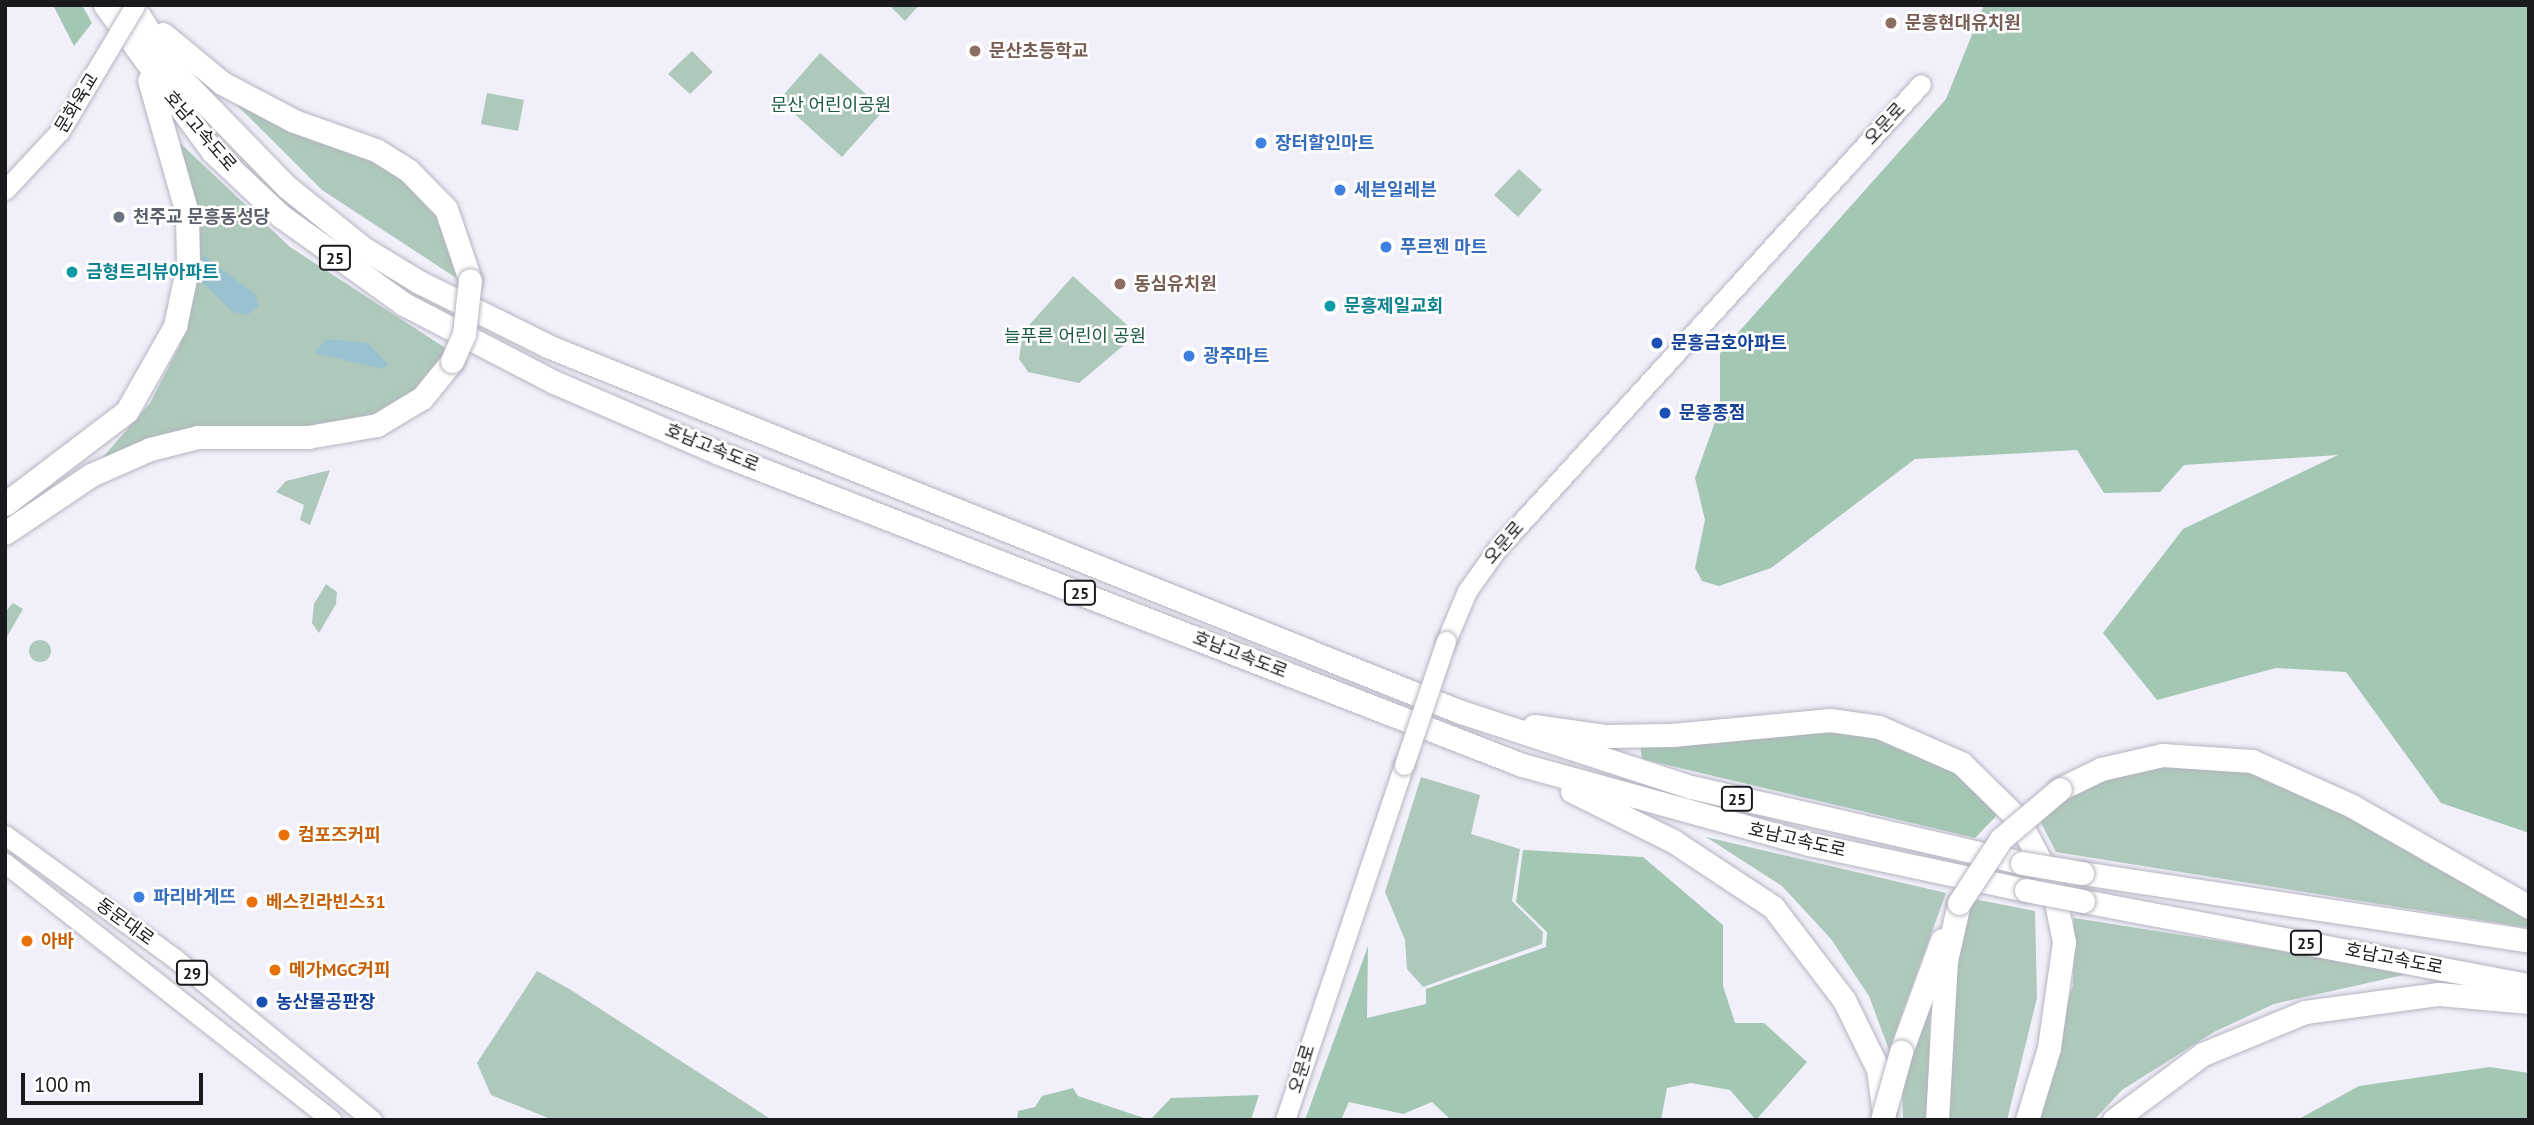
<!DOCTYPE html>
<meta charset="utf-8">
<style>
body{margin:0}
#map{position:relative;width:2534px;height:1125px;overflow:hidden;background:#f0effa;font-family:"PT Sans","Noto Sans KR",sans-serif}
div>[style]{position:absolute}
.green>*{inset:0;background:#aec9bb}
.round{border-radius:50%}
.forest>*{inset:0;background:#a4c7b4}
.water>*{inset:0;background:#9ac1d0}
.roads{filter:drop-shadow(0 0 2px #b5b4bf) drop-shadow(0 0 2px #b5b4bf)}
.major>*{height:19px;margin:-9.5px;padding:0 9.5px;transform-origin:9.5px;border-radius:9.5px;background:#fff}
.highway>*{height:23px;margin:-11.5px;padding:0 11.5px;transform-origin:11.5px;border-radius:11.5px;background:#fff}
.bridges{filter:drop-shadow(0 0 2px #b5b4bf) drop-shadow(0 0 2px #b5b4bf)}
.major-bridge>*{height:19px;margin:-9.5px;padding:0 9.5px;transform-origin:9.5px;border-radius:9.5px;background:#fff}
.highway-bridge>*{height:23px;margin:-11.5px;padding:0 11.5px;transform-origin:11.5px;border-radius:11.5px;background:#fff}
.dots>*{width:19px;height:19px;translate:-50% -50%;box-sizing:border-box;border:4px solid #fff;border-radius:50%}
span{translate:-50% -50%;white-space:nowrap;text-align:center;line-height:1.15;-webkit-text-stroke:5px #fff;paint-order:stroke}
.shield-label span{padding:2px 5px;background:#fff;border:2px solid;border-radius:5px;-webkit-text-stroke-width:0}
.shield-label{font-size:16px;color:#1a1a1e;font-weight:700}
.education-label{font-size:18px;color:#785e54;font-weight:700}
.left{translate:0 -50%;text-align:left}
.street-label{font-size:18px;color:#1a1a1e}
.park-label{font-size:18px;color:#1b5940}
.shop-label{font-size:18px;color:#366cbe;font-weight:700}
.worship-label{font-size:18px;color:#5b616d;font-weight:700}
.culture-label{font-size:18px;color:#0d838f;font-weight:700}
.transit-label{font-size:18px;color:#164399;font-weight:700}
.food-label{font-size:18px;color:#c56008;font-weight:700}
.frame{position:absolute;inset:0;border:7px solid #1a1a1e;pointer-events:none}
.scale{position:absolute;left:21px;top:1073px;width:182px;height:32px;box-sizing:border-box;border:4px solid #1a1a1e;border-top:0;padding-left:9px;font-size:21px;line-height:24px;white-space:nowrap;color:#1a1a1e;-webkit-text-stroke:5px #fff;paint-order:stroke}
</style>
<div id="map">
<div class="green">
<i style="clip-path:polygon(889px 5px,919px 5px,905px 21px)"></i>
<i style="clip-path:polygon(692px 51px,713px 72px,690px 94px,668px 74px)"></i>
<i style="clip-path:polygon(820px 53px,884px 110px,842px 157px,779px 100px)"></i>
<i style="clip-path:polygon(487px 93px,524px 100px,518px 131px,481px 124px)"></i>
<i style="clip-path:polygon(236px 104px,344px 137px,428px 187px,470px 287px,322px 190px)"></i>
<i style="clip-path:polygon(180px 143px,290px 247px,447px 349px,401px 411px,329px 429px,97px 464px,150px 403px,180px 345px,193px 294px,195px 218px)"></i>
<i style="clip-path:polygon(1519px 169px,1542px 190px,1518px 217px,1494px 195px)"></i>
<i style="clip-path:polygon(1073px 276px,1137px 334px,1079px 383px,1028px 372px,1019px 359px,1023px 332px)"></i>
<i style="clip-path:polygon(330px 470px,310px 525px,300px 520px,304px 505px,276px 492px,286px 481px)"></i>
<i style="clip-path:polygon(326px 584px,337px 592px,336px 604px,319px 633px,312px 623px,314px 604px)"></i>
<i style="clip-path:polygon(13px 603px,23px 609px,5px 640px,5px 612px)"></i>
<i class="round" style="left:29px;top:640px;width:22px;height:22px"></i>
<i style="clip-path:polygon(2211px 762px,2278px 778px,2529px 910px,2529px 928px,2056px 852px,2038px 817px,2076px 789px,2148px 765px)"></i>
<i style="clip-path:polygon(1421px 777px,1480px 795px,1471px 834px,1520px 849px,1512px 901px,1543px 932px,1542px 944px,1423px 987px,1407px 969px,1405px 940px,1385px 892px)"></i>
<i style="clip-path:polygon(1706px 837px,1946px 893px,1889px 1050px,1869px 996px,1831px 939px,1782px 886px)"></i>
<i style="clip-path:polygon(1974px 899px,2035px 911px,2037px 998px,2007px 1120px,1947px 1120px,1955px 943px)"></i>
<i style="clip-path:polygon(2074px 918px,2417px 972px,2274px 1004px,2214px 1032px,2122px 1090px,2094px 1120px,2031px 1120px,2073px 985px)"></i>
<i style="clip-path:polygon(537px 971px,571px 990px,772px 1120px,553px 1120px,491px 1095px,477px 1063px)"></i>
<i style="clip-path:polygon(1930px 980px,1929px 1120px,1903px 1120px,1902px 1085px)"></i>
</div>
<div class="forest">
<i style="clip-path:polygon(53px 5px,82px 5px,92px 23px,74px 46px)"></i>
<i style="clip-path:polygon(1984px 5px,2529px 5px,2529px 833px,2441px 803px,2346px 672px,2276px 668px,2157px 700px,2103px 633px,2183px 529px,2338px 455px,2184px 465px,2160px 492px,2104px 493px,2077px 450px,1915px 459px,1771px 568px,1719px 586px,1702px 581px,1695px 568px,1705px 520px,1695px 478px,1720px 408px,1720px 353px,1946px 99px)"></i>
<i style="clip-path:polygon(1859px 729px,1916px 743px,2005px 807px,1975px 838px,1642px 759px,1640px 744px)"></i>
<i style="clip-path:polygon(1523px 850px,1643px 857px,1723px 925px,1723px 986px,1735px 1023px,1764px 1023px,1807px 1062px,1756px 1120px,1730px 1090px,1691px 1083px,1667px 1088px,1661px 1120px,1451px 1120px,1432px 1102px,1403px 1114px,1349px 1102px,1341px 1120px,1305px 1120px,1368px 946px,1367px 1018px,1426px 1004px,1426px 989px,1546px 947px,1547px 932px,1516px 902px)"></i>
<i style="clip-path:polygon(2490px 1067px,2529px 1073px,2529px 1120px,2297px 1120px,2359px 1086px)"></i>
<i style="clip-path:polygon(1073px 1088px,1078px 1096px,1150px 1120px,1171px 1098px,1259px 1095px,1251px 1120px,1017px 1120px,1018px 1111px,1035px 1107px,1042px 1096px)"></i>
</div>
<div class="water">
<i style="clip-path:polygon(203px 255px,256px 295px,259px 307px,247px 315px,233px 312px,198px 278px)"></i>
<i style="clip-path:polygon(326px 339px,368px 343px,388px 364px,383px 369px,314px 353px)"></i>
</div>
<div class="roads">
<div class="major">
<i style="left:1446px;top:641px;width:54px;rotate:-67.2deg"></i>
<i style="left:1467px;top:591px;width:52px;rotate:-54.5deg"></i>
<i style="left:1497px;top:549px;width:629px;rotate:-47.64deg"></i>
<i style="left:5px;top:835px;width:208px;rotate:36deg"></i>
<i style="left:173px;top:957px;width:257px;rotate:39.3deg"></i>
<i style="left:5px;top:863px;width:416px;rotate:38.2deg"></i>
<i style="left:1285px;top:1120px;width:374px;rotate:-71.5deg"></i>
</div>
<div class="highway">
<i style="left:105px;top:5px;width:182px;rotate:53.7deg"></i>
<i style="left:213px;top:152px;width:93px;rotate:43.3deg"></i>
<i style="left:281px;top:216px;width:151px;rotate:35.6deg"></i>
<i style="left:404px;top:304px;width:169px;rotate:27.5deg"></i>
<i style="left:554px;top:382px;width:180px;rotate:23.3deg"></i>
<i style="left:719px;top:453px;width:861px;rotate:21.23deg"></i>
<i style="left:1522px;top:765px;width:298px;rotate:15.4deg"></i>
<i style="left:1809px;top:844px;width:222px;rotate:12deg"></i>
<i style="left:132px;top:5px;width:81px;rotate:57.1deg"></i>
<i style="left:176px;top:73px;width:159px;rotate:45.8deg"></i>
<i style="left:287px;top:187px;width:97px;rotate:38.8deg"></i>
<i style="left:363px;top:248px;width:66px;rotate:31.3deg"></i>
<i style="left:419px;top:282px;width:146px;rotate:26.4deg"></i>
<i style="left:550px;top:347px;width:978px;rotate:21.84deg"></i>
<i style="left:1458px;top:711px;width:245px;rotate:18.1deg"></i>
<i style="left:1691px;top:787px;width:340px;rotate:12.9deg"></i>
<i style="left:163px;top:34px;width:77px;rotate:39.7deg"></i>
<i style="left:222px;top:83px;width:81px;rotate:27.8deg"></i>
<i style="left:294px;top:121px;width:87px;rotate:19.5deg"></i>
<i style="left:376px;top:150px;width:38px;rotate:32deg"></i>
<i style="left:408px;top:170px;width:54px;rotate:45.7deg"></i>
<i style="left:446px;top:209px;width:75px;rotate:71.3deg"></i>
<i style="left:5px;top:504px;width:153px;rotate:-37.3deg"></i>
<i style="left:127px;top:411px;width:98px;rotate:-60.5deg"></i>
<i style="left:175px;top:326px;width:62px;rotate:-78deg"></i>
<i style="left:188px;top:265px;width:52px;rotate:-91.1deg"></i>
<i style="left:187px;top:213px;width:138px;rotate:-105.9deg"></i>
<i style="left:5px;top:533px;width:104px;rotate:-34deg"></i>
<i style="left:91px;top:475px;width:64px;rotate:-23.8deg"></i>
<i style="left:150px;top:449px;width:49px;rotate:-14deg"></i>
<i style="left:198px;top:437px;width:110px"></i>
<i style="left:308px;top:437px;width:70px;rotate:-9.9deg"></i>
<i style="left:377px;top:425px;width:52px;rotate:-31deg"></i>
<i style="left:422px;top:398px;width:48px;rotate:-51deg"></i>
<i style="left:1534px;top:726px;width:71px;rotate:8.1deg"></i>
<i style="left:1604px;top:736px;width:68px;rotate:-0.8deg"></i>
<i style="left:1672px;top:735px;width:159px;rotate:-5.4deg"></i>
<i style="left:1830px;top:720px;width:49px;rotate:8.1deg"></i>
<i style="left:1879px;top:727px;width:90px;rotate:23.7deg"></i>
<i style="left:1961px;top:763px;width:80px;rotate:44.5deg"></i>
<i style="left:2018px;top:819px;width:72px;rotate:62deg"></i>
<i style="left:2052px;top:883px;width:60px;rotate:78.5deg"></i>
<i style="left:2064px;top:942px;width:107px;rotate:98.1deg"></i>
<i style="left:2049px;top:1048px;width:75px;rotate:107deg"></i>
<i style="left:2060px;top:789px;width:46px;rotate:-26deg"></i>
<i style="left:2101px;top:769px;width:63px;rotate:-12.9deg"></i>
<i style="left:2162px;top:755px;width:90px;rotate:3.8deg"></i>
<i style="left:2252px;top:761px;width:110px;rotate:24.2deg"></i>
<i style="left:2352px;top:806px;width:204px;rotate:29.7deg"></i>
<i style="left:1572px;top:791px;width:113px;rotate:26.3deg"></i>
<i style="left:1673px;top:841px;width:120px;rotate:33.4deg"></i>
<i style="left:1773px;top:907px;width:117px;rotate:52.6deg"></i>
<i style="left:1844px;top:1000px;width:77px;rotate:63.8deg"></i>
<i style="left:1878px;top:1069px;width:46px;rotate:82.6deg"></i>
<i style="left:2082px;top:873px;width:452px;rotate:8.6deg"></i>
<i style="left:2083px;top:901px;width:454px;rotate:10.7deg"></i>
<i style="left:1901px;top:1052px;width:119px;rotate:-69.9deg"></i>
<i style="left:1937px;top:1120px;width:159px;rotate:-86.8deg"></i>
<i style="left:1946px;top:961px;width:59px;rotate:-77.4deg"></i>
<i style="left:2114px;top:1120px;width:111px;rotate:-36.6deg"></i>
<i style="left:2203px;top:1054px;width:110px;rotate:-22.4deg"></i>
<i style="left:2305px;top:1012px;width:135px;rotate:-7.7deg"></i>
<i style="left:2439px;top:994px;width:90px;rotate:5.1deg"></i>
</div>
</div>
<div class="bridges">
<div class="major-bridge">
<i style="left:5px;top:190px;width:81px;rotate:-47deg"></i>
<i style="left:60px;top:131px;width:147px;rotate:-59.2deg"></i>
<i style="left:1404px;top:765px;width:131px;rotate:-71.3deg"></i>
</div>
<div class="highway-bridge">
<i style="left:452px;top:361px;width:30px;rotate:-66deg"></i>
<i style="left:464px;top:334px;width:54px;rotate:-83.7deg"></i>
<i style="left:2022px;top:863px;width:61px;rotate:9.5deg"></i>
<i style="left:2026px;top:890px;width:58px;rotate:10.9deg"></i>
<i style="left:1959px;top:903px;width:77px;rotate:-56.7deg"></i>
<i style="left:2001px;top:839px;width:77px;rotate:-40.3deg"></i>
<i style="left:1882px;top:1120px;width:71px;rotate:-74.4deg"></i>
</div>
</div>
<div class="dots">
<i style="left:1891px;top:23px;background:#8d6e63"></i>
<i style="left:975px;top:51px;background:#8d6e63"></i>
<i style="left:1261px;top:143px;background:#3f7fe0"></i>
<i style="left:1340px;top:190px;background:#3f7fe0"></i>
<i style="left:119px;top:217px;background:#6b7280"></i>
<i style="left:1386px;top:247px;background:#3f7fe0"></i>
<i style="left:72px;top:272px;background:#0f9aa8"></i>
<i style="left:1120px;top:284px;background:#8d6e63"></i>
<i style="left:1330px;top:306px;background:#0f9aa8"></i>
<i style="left:1657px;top:343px;background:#1a4fb4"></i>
<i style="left:1189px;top:356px;background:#3f7fe0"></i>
<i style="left:1665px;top:413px;background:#1a4fb4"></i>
<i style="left:284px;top:835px;background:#e8710a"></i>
<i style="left:139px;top:897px;background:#3f7fe0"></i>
<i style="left:252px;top:902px;background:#e8710a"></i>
<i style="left:27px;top:941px;background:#e8710a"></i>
<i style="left:275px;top:970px;background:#e8710a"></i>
<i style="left:262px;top:1002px;background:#1a4fb4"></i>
</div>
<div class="shield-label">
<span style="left:335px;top:258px">25</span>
<span style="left:1080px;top:593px">25</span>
<span style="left:1737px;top:799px">25</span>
<span style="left:2306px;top:943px">25</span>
<span style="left:192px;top:973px">29</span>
</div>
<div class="education-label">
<span class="left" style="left:1905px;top:23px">문흥현대유치원</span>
<span class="left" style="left:989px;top:51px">문산초등학교</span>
<span class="left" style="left:1134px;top:284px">동심유치원</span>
</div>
<div class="street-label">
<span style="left:77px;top:103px;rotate:-59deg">문화육교</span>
<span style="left:1885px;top:124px;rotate:-47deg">오문로</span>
<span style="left:200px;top:131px;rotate:49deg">호남고속도로</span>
<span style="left:712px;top:448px;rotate:22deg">호남고속도로</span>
<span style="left:1504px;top:543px;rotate:-49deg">오문로</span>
<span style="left:1240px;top:655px;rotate:21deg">호남고속도로</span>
<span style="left:1797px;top:840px;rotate:13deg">호남고속도로</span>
<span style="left:125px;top:922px;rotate:36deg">동문대로</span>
<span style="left:2394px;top:959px;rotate:11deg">호남고속도로</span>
<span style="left:1302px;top:1069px;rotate:-73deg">오문로</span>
</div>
<div class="park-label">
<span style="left:831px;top:105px">문산 어린이공원</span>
<span style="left:1075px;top:336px">늘푸른 어린이 공원</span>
</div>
<div class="shop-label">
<span class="left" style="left:1275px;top:143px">장터할인마트</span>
<span class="left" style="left:1354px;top:190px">세븐일레븐</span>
<span class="left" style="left:1400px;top:247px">푸르젠 마트</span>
<span class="left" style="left:1203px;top:356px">광주마트</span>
<span class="left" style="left:153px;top:897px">파리바게뜨</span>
</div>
<div class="worship-label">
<span class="left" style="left:133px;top:217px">천주교 문흥동성당</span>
</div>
<div class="culture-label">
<span class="left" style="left:86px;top:272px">금형트리뷰아파트</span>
<span class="left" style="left:1344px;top:306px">문흥제일교회</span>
</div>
<div class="transit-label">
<span class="left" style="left:1671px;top:343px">문흥금호아파트</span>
<span class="left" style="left:1679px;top:413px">문흥종점</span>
<span class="left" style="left:276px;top:1002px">농산물공판장</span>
</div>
<div class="food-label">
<span class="left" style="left:298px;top:835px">컴포즈커피</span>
<span class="left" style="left:266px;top:902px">베스킨라빈스31</span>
<span class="left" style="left:41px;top:941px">아바</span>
<span class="left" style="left:289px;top:970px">메가MGC커피</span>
</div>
<div class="frame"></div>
<div class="scale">100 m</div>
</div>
